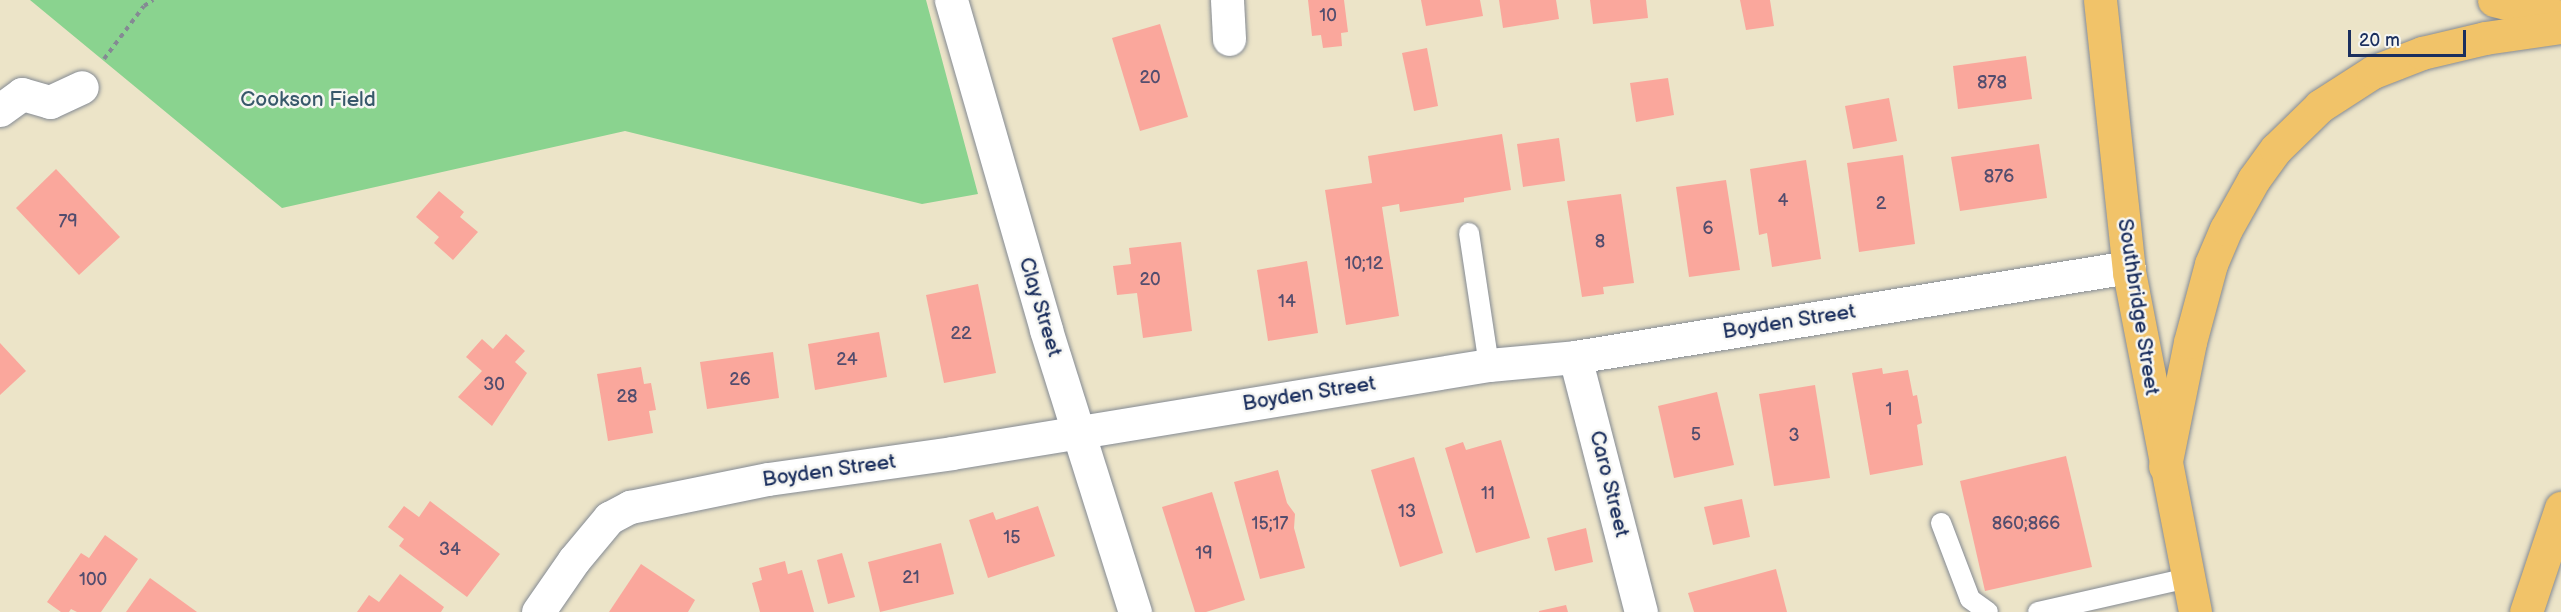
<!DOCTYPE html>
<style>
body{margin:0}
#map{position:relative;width:2561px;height:612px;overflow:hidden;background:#ece4c8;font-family:"Balsamiq Sans",sans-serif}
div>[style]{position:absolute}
.green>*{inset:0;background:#8ad38f}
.building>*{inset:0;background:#faa79c}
.path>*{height:4px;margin-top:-2px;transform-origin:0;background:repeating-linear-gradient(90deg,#848a93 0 4.5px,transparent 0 9px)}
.roads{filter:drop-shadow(0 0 2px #848a93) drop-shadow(0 0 2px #848a93)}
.service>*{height:20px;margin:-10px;padding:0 10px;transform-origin:10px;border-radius:10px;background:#fff}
.minor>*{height:33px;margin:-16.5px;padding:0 16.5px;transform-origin:16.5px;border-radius:16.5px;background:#fff}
.primary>*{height:33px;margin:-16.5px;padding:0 16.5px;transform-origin:16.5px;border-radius:16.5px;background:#f1c369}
.motorway>*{height:33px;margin:-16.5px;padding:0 16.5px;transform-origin:16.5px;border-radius:16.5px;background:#f1c369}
span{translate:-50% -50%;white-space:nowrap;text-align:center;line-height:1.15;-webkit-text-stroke:5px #f6f6f2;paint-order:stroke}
.number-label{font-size:18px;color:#534d6e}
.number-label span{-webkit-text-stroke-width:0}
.park-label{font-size:21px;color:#37586a}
.street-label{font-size:21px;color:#1b2f5e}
.scale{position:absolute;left:2348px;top:30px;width:118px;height:27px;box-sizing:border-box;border:3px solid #1b2f5e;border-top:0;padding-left:8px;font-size:18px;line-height:21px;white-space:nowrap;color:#1b2f5e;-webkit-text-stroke:4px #f6f6f2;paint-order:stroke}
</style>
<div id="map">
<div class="green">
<i style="clip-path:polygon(30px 0,926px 0,978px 194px,922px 204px,625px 131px,282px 208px)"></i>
</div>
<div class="building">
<i style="clip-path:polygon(1308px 0,1344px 0,1348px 32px,1341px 33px,1342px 46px,1323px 48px,1321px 35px,1312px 36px)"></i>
<i style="clip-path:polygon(1421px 0,1480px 0,1483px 16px,1426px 26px)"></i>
<i style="clip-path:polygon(1499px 0,1556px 0,1559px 19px,1503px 28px)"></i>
<i style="clip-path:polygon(1590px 0,1646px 0,1648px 18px,1593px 24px)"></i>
<i style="clip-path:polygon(1740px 0,1770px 0,1774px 26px,1746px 30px)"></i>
<i style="clip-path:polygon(1160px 24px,1188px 117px,1140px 131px,1112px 38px)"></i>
<i style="clip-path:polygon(1427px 48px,1438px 106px,1414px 111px,1402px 53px)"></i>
<i style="clip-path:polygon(2026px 56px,2032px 99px,1958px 109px,1953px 66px)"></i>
<i style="clip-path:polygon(1668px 78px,1674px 115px,1636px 122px,1630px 83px)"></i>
<i style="clip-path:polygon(1889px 98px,1897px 141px,1853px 149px,1845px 106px)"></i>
<i style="clip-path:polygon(1502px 134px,1511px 190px,1464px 198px,1464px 202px,1400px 212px,1399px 204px,1382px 207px,1399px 316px,1346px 325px,1325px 190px,1372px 183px,1368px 156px)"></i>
<i style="clip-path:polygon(1559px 138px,1565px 181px,1523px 187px,1517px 144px)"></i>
<i style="clip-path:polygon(2039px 144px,2047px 198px,1960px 211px,1951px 157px)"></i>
<i style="clip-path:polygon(1903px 155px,1915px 244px,1859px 252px,1847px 163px)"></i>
<i style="clip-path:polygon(1806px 160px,1821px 259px,1772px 267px,1767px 233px,1759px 235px,1750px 169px)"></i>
<i style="clip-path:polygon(56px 169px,120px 237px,79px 275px,16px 208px)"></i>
<i style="clip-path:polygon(1726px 180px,1740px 270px,1689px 277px,1676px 187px)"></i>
<i style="clip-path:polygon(439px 191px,464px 212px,460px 217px,478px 232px,453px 260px,434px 243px,439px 237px,416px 217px)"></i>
<i style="clip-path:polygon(1621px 194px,1634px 283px,1603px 287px,1604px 294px,1582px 297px,1567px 201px)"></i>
<i style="clip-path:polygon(1181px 242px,1192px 331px,1143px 338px,1137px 293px,1117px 295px,1113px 266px,1131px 264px,1129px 248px)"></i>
<i style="clip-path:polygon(1307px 261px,1318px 333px,1268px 341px,1257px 270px)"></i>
<i style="clip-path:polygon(978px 284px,996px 373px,944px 383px,926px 295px)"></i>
<i style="clip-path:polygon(879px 332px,887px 377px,815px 390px,808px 344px)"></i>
<i style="clip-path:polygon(506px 334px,525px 351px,515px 362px,527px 373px,492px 426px,458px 397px,482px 371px,466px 357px,482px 339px,493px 349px)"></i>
<i style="clip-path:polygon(0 343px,26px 371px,0 395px)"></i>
<i style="clip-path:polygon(773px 352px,779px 398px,707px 409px,700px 362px)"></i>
<i style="clip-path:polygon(641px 367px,644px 384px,651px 383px,656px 410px,649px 411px,653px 433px,608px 441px,597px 374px)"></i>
<i style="clip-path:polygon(1882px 368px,1883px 374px,1908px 370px,1913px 396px,1917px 395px,1922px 423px,1917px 425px,1923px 465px,1870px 475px,1852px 373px)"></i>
<i style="clip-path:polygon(1815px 385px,1830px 478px,1774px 486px,1759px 394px)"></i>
<i style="clip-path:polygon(1717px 392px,1734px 465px,1674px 478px,1658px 406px)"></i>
<i style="clip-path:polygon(1501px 440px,1530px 538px,1476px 553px,1445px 448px,1463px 442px,1466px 450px)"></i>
<i style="clip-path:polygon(2066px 456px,2092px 567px,1985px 591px,1960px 481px)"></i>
<i style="clip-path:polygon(1414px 457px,1443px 553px,1400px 567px,1371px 470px)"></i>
<i style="clip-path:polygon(1278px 470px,1287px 503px,1295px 514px,1294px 528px,1305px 568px,1260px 579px,1234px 482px)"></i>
<i style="clip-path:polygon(1212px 492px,1245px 600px,1206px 612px,1195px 612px,1162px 507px)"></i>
<i style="clip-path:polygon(1742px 499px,1750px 537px,1713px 545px,1704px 507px)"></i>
<i style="clip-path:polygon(430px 501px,500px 554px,467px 597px,399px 546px,404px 539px,388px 527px,404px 506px,419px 517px)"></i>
<i style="clip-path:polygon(1038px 506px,1055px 556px,988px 578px,969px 520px,993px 512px,996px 520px)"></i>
<i style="clip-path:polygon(1586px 528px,1593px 562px,1555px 571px,1547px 538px)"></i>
<i style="clip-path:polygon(105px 535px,138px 559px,101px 612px,77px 612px,71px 609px,69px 612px,61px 612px,47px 602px,81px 553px,89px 558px)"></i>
<i style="clip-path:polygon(941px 543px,954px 594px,880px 612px,868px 562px)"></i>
<i style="clip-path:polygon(842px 553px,855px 597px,828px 604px,817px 560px)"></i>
<i style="clip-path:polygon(785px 561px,788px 574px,802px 570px,814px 612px,760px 612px,752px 583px,762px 580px,759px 568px)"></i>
<i style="clip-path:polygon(641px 564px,695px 600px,688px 612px,609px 612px)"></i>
<i style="clip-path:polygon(1776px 569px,1787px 612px,1694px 612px,1688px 593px)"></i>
<i style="clip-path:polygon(400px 574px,444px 607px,441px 612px,357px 612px,369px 595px,379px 602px)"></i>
<i style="clip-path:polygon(150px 578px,197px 612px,126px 612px)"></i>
<i style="clip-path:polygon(1566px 605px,1568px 612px,1539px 612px,1539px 611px)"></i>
</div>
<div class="path">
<i style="left:104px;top:59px;width:66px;rotate:-53deg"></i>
<i style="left:144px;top:6px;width:11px;rotate:-34deg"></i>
</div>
<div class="roads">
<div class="service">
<i style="left:1469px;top:233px;width:134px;rotate:81.4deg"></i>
<i style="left:1941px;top:523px;width:81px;rotate:69.1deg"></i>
<i style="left:1970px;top:599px;width:22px;rotate:36deg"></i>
<i style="left:2038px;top:612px;width:154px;rotate:-12.8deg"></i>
</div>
<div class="minor">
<i style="left:951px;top:0;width:343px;rotate:73.9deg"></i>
<i style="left:1046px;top:330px;width:296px;rotate:72.5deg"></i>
<i style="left:1227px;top:0;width:39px;rotate:87deg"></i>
<i style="left:0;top:110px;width:27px;rotate:-36deg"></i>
<i style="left:22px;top:94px;width:29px;rotate:16deg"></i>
<i style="left:50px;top:102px;width:35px;rotate:-25deg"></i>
<i style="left:1575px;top:357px;width:263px;rotate:75.5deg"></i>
<i style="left:538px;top:612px;width:63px;rotate:-55.3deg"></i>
<i style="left:574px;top:560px;width:55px;rotate:-50.2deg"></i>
<i style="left:609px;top:518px;width:24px;rotate:-28deg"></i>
<i style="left:630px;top:507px;width:141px;rotate:-11.5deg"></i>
<i style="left:768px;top:479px;width:186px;rotate:-8deg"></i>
<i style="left:952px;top:453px;width:544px;rotate:-9.31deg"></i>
<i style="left:1489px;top:365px;width:86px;rotate:-5.3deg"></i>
<i style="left:1575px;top:357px;width:561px;rotate:-9.23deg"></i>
</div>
<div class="primary">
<i style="left:2100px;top:0;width:274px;rotate:83.9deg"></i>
<i style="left:2129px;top:272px;width:346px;rotate:79deg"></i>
<i style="left:2494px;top:0;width:69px;rotate:14.2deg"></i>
<i style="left:2165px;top:466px;width:126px;rotate:-78.6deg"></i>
<i style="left:2190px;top:342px;width:81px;rotate:-74.9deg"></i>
<i style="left:2211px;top:264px;width:38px;rotate:-67deg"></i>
<i style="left:2226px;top:229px;width:57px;rotate:-60.8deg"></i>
<i style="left:2254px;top:179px;width:37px;rotate:-54deg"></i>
<i style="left:2276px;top:149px;width:62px;rotate:-44.3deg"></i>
<i style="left:2320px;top:106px;width:63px;rotate:-32.7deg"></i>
<i style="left:2373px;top:72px;width:53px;rotate:-21.2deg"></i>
<i style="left:2422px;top:53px;width:65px;rotate:-13.4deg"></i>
<i style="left:2485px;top:38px;width:77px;rotate:-8.2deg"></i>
</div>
<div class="motorway">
<i style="left:2526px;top:612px;width:110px;rotate:-71.4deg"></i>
</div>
</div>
<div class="number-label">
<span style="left:1328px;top:16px">10</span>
<span style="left:1150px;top:78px">20</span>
<span style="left:1992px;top:83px">878</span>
<span style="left:1999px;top:177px">876</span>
<span style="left:1783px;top:201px">4</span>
<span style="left:1881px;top:204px">2</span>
<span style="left:68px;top:222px">79</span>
<span style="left:1708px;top:229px">6</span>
<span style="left:1600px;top:242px">8</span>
<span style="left:1364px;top:264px">10;12</span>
<span style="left:1150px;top:280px">20</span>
<span style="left:1287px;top:302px">14</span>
<span style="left:961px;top:334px">22</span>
<span style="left:847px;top:360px">24</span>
<span style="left:740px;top:380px">26</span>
<span style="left:494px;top:385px">30</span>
<span style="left:627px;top:397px">28</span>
<span style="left:1889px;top:410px">1</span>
<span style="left:1696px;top:435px">5</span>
<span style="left:1794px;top:436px">3</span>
<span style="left:1488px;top:494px">11</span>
<span style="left:1407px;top:512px">13</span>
<span style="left:1270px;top:524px">15;17</span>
<span style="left:2026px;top:524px">860;866</span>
<span style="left:1012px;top:538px">15</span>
<span style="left:450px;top:550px">34</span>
<span style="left:1204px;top:554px">19</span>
<span style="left:911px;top:578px">21</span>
<span style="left:93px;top:580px">100</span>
</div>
<div class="park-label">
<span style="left:308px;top:100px">Cookson Field</span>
</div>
<div class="street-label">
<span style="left:1040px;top:307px;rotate:73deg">Clay Street</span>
<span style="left:2138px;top:307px;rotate:81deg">Southbridge Street</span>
<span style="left:1789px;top:322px;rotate:-9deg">Boyden Street</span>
<span style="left:1309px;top:394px;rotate:-9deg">Boyden Street</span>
<span style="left:829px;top:471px;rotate:-8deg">Boyden Street</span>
<span style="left:1609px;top:484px;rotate:76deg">Caro Street</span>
</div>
<div class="scale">20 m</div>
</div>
